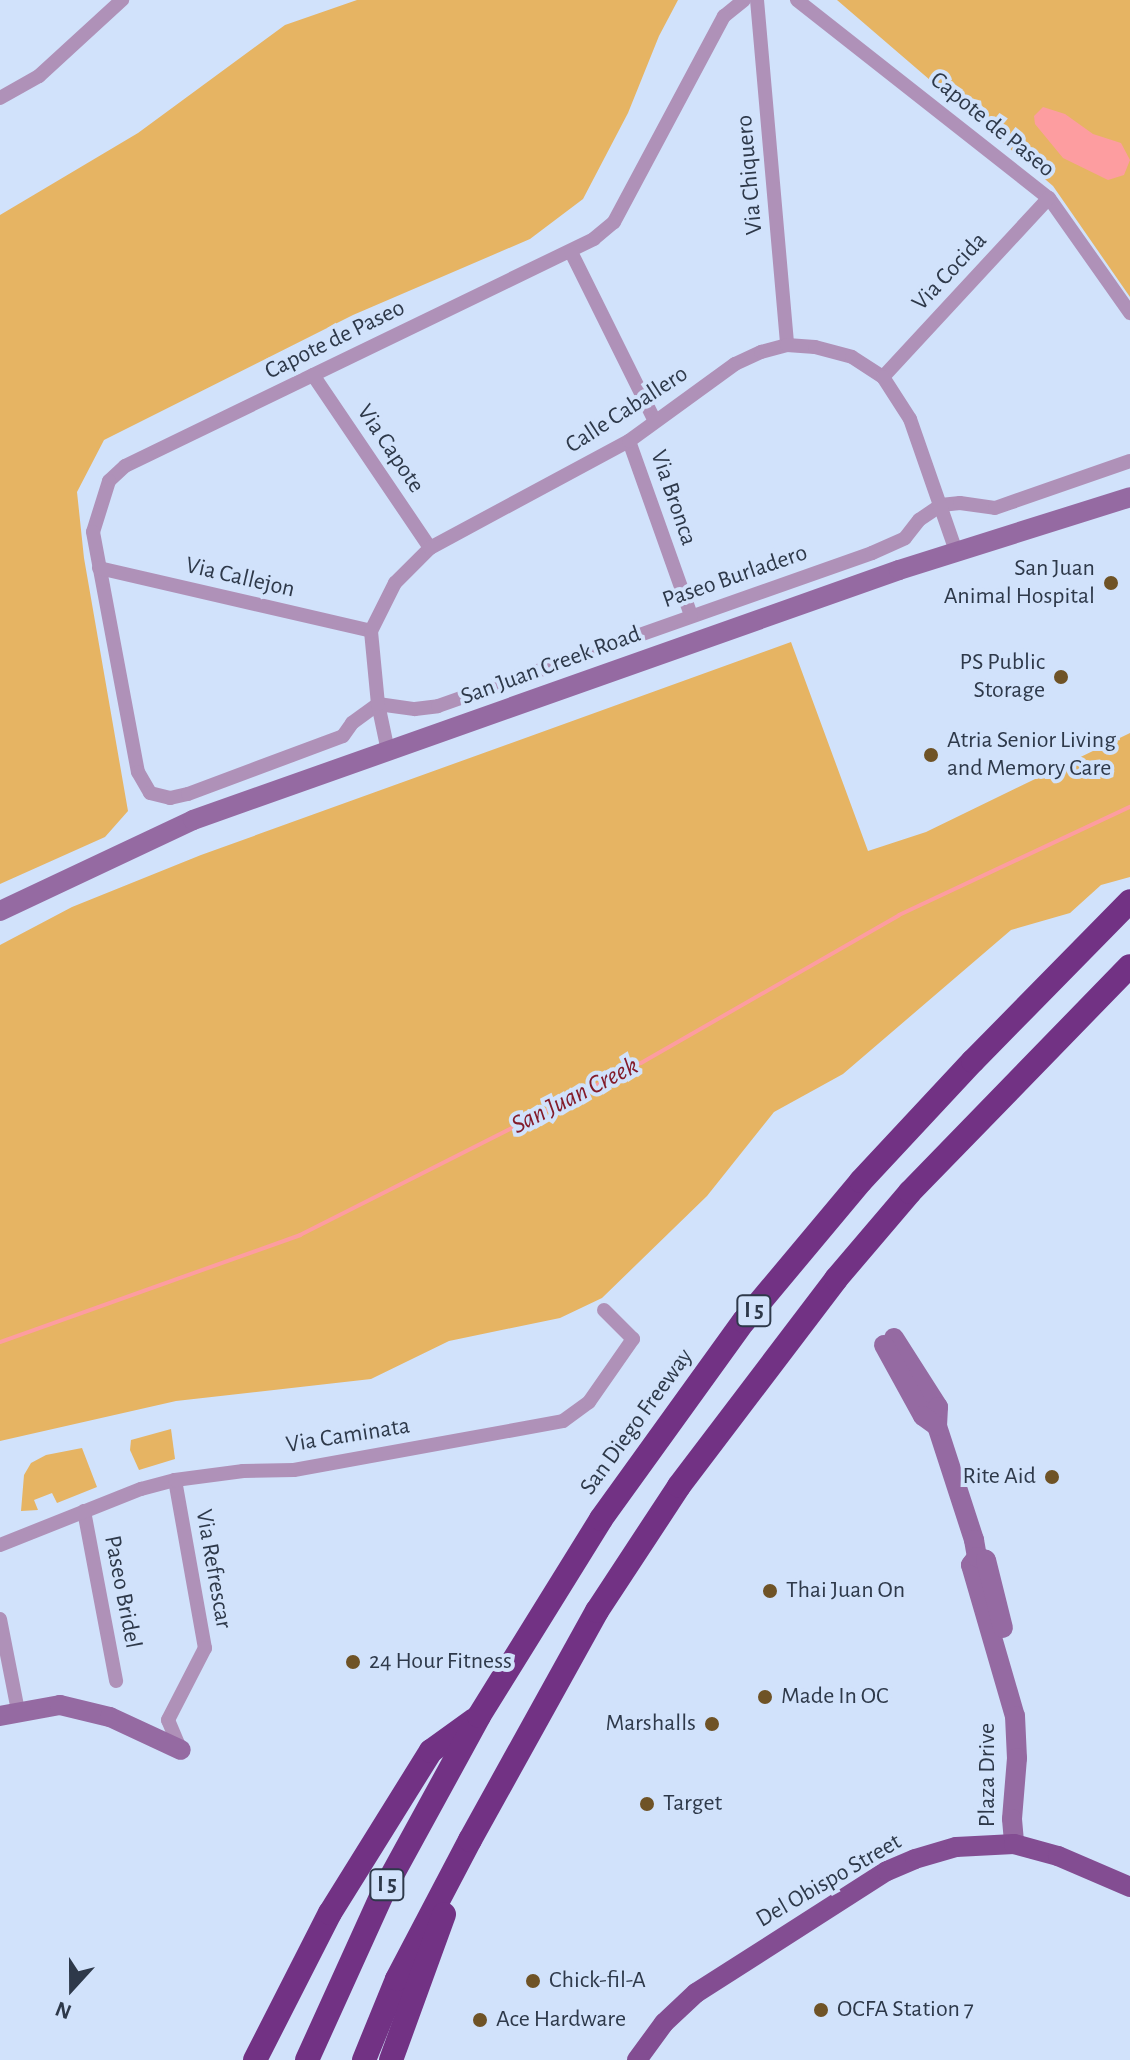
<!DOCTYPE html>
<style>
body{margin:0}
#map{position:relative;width:1130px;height:2060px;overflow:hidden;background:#d1e2fb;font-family:"Alegreya Sans",sans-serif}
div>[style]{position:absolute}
.green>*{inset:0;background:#e6b463}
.water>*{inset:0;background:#fd9da0}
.stream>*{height:4px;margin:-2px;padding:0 2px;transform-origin:2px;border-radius:2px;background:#fd9da0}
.street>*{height:14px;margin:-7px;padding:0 7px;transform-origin:7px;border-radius:7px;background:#af91b8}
.secondary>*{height:20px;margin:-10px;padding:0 10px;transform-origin:10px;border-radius:10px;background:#956aa2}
.primary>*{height:20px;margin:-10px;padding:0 10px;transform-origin:10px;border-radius:10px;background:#834d92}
.highway>*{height:24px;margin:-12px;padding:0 12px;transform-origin:12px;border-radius:12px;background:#723284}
.dots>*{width:22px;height:22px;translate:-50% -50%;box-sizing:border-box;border:4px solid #d1e2fb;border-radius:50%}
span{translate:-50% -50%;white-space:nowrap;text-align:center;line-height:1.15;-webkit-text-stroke:8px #d1e2fb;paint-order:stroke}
.shield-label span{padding:2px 6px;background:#d1e2fb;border:2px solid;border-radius:6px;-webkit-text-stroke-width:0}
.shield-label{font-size:22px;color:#2e394a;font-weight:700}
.street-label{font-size:24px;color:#2e394a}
.poi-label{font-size:24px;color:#2e394a}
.right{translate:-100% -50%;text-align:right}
.left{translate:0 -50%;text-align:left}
.water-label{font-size:26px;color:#831b2a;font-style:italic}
.north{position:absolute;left:32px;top:1948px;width:80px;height:80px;-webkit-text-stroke:6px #d1e2fb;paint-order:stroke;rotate:201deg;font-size:22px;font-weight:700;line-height:32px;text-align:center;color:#2e394a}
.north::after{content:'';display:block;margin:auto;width:28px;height:36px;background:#2e394a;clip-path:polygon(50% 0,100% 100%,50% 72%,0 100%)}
</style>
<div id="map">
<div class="green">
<i style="clip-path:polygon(357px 0,678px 0,659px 36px,628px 113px,583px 199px,530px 239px,353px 315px,104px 440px,77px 492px,84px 558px,128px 811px,105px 837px,0 884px,0 215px,138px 133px,285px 25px)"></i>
<i style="clip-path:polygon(837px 0,1130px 0,1130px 297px,1053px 186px)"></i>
<i style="clip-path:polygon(791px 642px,868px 851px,926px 832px,1130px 733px,1130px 877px,1101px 885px,1070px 913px,1011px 930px,843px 1074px,774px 1112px,707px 1196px,602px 1298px,560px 1318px,449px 1341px,371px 1379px,176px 1401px,0 1441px,0 945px,72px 907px,201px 855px)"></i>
<i style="clip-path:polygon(171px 1429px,175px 1459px,139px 1470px,130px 1450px,131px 1440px)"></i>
<i style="clip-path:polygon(82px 1448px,97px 1487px,57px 1503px,52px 1493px,34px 1500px,38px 1510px,21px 1511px,24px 1475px,31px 1463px,46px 1455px)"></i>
</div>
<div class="water">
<i style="clip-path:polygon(1043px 107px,1065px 114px,1093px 134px,1121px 143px,1130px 160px,1124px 175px,1108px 180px,1063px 158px,1035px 124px,1034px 116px)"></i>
</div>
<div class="stream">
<i style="left:0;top:1342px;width:319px;rotate:-19.6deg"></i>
<i style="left:300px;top:1235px;width:382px;rotate:-26.8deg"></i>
<i style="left:641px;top:1063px;width:297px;rotate:-29.8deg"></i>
<i style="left:899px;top:915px;width:255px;rotate:-25.1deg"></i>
</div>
<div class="street">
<i style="left:744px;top:0;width:26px;rotate:141deg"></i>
<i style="left:724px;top:16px;width:234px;rotate:118.1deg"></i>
<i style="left:614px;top:222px;width:26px;rotate:140deg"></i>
<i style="left:594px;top:239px;width:521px;rotate:154.17deg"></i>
<i style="left:125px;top:466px;width:22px;rotate:137deg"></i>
<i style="left:109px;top:481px;width:53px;rotate:107.4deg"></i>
<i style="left:93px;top:532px;width:244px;rotate:79.4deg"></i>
<i style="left:138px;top:772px;width:24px;rotate:60deg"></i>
<i style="left:150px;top:793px;width:21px;rotate:14deg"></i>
<i style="left:170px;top:798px;width:18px;rotate:-13deg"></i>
<i style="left:188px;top:794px;width:165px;rotate:-20.5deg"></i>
<i style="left:343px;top:736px;width:16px;rotate:-55deg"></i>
<i style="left:352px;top:723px;width:32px;rotate:-36deg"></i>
<i style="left:378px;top:704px;width:37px;rotate:8deg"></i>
<i style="left:415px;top:709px;width:23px;rotate:-7deg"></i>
<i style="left:438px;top:706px;width:460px;rotate:-19.4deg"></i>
<i style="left:872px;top:553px;width:36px;rotate:-24deg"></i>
<i style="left:905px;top:538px;width:23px;rotate:-52deg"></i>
<i style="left:919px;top:520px;width:27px;rotate:-34deg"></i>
<i style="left:941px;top:505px;width:19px;rotate:-6deg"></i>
<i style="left:960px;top:503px;width:35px;rotate:8deg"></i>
<i style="left:995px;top:508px;width:143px;rotate:-19.2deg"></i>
<i style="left:757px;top:0;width:346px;rotate:85deg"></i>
<i style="left:797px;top:0;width:320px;rotate:38.2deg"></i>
<i style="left:1049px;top:198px;width:141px;rotate:54.8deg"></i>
<i style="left:0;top:98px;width:45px;rotate:-29.4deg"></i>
<i style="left:39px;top:76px;width:113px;rotate:-42.5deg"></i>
<i style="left:571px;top:252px;width:189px;rotate:63.6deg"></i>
<i style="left:313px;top:375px;width:209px;rotate:55.9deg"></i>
<i style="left:883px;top:377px;width:244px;rotate:-47.2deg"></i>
<i style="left:629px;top:441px;width:185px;rotate:70.4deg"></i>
<i style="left:99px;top:568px;width:279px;rotate:13deg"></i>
<i style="left:388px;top:751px;width:48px;rotate:-102deg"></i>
<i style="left:378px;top:704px;width:73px;rotate:-95.5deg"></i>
<i style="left:371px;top:631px;width:54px;rotate:-63.4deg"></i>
<i style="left:395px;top:583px;width:49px;rotate:-45deg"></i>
<i style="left:430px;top:548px;width:226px;rotate:-28.3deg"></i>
<i style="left:629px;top:441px;width:131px;rotate:-36deg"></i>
<i style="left:735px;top:364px;width:29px;rotate:-25deg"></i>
<i style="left:761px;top:352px;width:27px;rotate:-15deg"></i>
<i style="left:787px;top:345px;width:28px;rotate:4deg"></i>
<i style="left:815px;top:347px;width:38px;rotate:15deg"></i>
<i style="left:852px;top:357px;width:37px;rotate:33deg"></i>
<i style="left:883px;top:377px;width:50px;rotate:57.3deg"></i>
<i style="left:910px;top:419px;width:140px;rotate:70.8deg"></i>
<i style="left:175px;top:1480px;width:171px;rotate:79.9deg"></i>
<i style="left:205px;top:1648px;width:81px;rotate:117.2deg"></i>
<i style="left:168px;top:1720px;width:33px;rotate:67deg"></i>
<i style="left:84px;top:1511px;width:173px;rotate:79.3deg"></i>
<i style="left:0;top:1545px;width:152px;rotate:-21.7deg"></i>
<i style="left:141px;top:1489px;width:35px;rotate:-15deg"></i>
<i style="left:175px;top:1480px;width:69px;rotate:-7.5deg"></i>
<i style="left:243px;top:1471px;width:51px;rotate:-1.1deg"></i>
<i style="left:294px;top:1470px;width:273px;rotate:-10.3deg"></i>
<i style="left:563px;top:1421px;width:32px;rotate:-36deg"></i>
<i style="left:589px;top:1402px;width:77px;rotate:-55.1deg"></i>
<i style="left:633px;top:1339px;width:41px;rotate:-135deg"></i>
<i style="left:0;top:1619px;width:94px;rotate:78.9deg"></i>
</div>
<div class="secondary">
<i style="left:0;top:911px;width:213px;rotate:-25.2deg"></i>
<i style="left:193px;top:820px;width:749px;rotate:-19.5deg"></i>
<i style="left:899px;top:570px;width:242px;rotate:-17.5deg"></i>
<i style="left:894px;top:1338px;width:82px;rotate:57.5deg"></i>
<i style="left:938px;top:1407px;width:19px;rotate:93deg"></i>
<i style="left:937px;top:1426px;width:120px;rotate:72deg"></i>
<i style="left:974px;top:1540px;width:17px;rotate:80deg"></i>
<i style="left:977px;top:1557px;width:10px;rotate:127deg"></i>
<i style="left:971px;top:1565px;width:157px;rotate:73.8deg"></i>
<i style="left:1015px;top:1716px;width:42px;rotate:87.3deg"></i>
<i style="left:1017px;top:1758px;width:61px;rotate:94.7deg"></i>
<i style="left:1012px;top:1819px;width:25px;rotate:85deg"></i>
<i style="left:884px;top:1345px;width:81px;rotate:61.2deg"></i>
<i style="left:923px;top:1416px;width:17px;rotate:36deg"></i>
<i style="left:977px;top:1557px;width:9px;rotate:18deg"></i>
<i style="left:986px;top:1560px;width:70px;rotate:76deg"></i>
<i style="left:0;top:1716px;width:61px;rotate:-10.4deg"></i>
<i style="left:60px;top:1705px;width:51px;rotate:13.5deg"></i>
<i style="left:110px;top:1717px;width:78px;rotate:24.9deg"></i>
</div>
<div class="primary">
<i style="left:637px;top:2060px;width:46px;rotate:-53.9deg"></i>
<i style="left:664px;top:2023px;width:44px;rotate:-43.2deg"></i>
<i style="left:696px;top:1993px;width:227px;rotate:-32.6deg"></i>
<i style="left:887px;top:1871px;width:30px;rotate:-23deg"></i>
<i style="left:915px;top:1859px;width:43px;rotate:-16.3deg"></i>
<i style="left:956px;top:1847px;width:58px;rotate:-3deg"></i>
<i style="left:1014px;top:1844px;width:46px;rotate:15.3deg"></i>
<i style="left:1058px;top:1856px;width:78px;rotate:23.3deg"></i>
</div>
<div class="highway">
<i style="left:255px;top:2060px;width:165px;rotate:-63deg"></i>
<i style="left:330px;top:1913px;width:191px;rotate:-58.1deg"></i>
<i style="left:431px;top:1751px;width:53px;rotate:-35.8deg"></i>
<i style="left:307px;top:2060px;width:189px;rotate:-65.6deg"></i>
<i style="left:385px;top:1888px;width:196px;rotate:-61.3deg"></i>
<i style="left:479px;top:1716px;width:232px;rotate:-58.2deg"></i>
<i style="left:601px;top:1519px;width:244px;rotate:-54.2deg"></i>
<i style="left:744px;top:1321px;width:182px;rotate:-50.1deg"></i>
<i style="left:861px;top:1181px;width:164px;rotate:-47deg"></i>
<i style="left:973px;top:1061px;width:224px;rotate:-45.5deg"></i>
<i style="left:364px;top:2060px;width:87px;rotate:-67.8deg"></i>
<i style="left:397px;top:1979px;width:157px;rotate:-62.3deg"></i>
<i style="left:470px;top:1840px;width:262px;rotate:-61deg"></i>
<i style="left:597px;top:1611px;width:149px;rotate:-56.7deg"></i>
<i style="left:679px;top:1486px;width:260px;rotate:-52.8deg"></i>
<i style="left:836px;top:1279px;width:114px;rotate:-49.6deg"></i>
<i style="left:910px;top:1192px;width:315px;rotate:-45.8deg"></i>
<i style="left:391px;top:2060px;width:155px;rotate:-70deg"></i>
</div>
<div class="dots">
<i style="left:1111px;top:583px;background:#6f5326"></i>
<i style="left:1061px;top:677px;background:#6f5326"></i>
<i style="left:931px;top:755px;background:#6f5326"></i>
<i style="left:1052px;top:1477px;background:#6f5326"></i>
<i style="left:770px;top:1591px;background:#6f5326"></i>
<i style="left:353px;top:1662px;background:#6f5326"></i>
<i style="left:765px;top:1697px;background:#6f5326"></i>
<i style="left:712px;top:1724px;background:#6f5326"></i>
<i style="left:647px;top:1804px;background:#6f5326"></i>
<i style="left:533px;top:1981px;background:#6f5326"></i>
<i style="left:821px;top:2010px;background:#6f5326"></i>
<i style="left:480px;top:2020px;background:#6f5326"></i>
</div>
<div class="shield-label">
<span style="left:754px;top:1311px">I 5</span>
<span style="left:387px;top:1885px">I 5</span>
</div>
<div class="street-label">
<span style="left:992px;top:125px;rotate:39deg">Capote de Paseo</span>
<span style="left:750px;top:175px;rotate:-95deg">Via Chiquero</span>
<span style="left:950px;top:272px;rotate:-47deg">Via Cocida</span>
<span style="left:335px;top:340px;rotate:-26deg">Capote de Paseo</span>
<span style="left:627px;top:410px;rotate:-33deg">Calle Caballero</span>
<span style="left:390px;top:449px;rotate:56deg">Via Capote</span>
<span style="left:673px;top:498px;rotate:71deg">Via Bronca</span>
<span style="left:735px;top:577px;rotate:-19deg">Paseo Burladero</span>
<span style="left:240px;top:578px;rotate:13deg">Via Callejon</span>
<span style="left:551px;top:666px;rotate:-20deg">San Juan Creek Road</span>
<span style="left:637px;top:1422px;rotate:-54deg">San Diego Freeway</span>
<span style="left:348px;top:1436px;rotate:-9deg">Via Caminata</span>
<span style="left:213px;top:1569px;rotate:80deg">Via Refrescar</span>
<span style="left:122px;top:1592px;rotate:79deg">Paseo Bridel</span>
<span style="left:988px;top:1775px;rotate:-90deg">Plaza Drive</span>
<span style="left:829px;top:1881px;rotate:-30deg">Del Obispo Street</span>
</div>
<div class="poi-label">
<span class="right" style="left:1095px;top:583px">San Juan<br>Animal Hospital</span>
<span class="right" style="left:1045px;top:677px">PS Public<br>Storage</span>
<span class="left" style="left:947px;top:755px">Atria Senior Living<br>and Memory Care</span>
<span class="right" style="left:1036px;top:1477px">Rite Aid</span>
<span class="left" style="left:786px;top:1591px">Thai Juan On</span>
<span class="left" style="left:369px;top:1662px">24 Hour Fitness</span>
<span class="left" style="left:781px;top:1697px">Made In OC</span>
<span class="right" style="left:696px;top:1724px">Marshalls</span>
<span class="left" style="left:663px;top:1804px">Target</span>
<span class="left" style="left:549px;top:1981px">Chick-fil-A</span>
<span class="left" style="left:837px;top:2010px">OCFA Station 7</span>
<span class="left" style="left:496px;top:2020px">Ace Hardware</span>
</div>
<div class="water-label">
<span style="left:575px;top:1096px;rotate:-27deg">San Juan Creek</span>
</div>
<div class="north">N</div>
</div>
